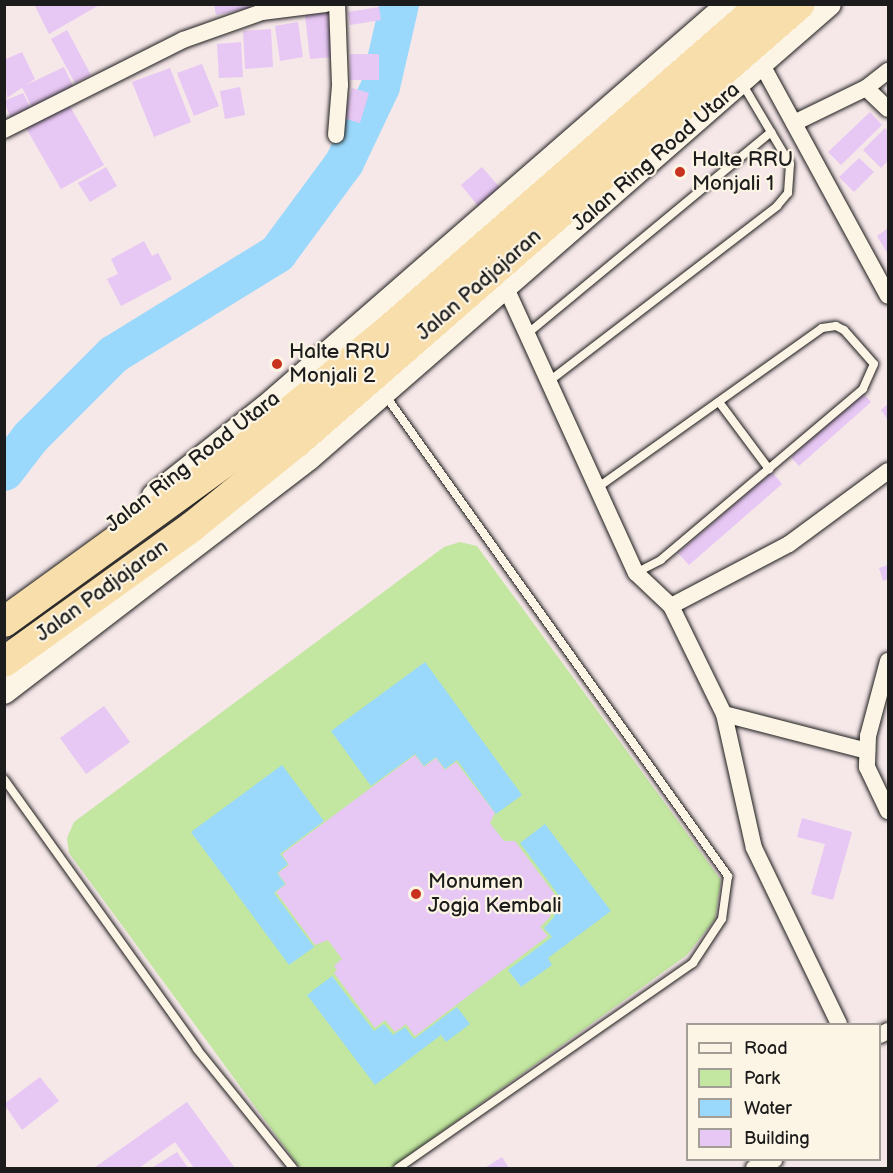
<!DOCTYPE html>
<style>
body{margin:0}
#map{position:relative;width:893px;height:1173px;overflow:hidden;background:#f6e7e9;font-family:"Balsamiq Sans",sans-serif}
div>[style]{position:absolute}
.green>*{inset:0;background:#c3e7a0}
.water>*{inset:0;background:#9ad9fb}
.river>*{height:39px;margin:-19.5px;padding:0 19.5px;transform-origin:19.5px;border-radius:19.5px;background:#9ad9fb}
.building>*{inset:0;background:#e7c7f3}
.roads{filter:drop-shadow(0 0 2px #1c1c1c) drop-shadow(0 0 2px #1c1c1c)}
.lane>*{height:8px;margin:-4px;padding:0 4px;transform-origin:4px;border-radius:4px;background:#fcf5e5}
.street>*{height:16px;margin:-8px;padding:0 8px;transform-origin:8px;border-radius:8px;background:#fcf5e5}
.secondary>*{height:24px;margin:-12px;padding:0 12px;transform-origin:12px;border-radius:12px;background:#fcf5e5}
.highway>*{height:30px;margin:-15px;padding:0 15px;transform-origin:15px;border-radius:15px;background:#f8deab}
.dots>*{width:16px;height:16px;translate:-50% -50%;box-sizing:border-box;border:3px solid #fcf5e5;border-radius:50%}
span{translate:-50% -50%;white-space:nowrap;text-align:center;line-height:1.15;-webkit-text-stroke:4.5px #fcf5e5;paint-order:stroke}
.street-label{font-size:21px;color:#1c1c1c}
.poi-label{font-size:21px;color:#1c1c1c}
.left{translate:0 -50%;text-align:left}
.frame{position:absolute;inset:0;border:6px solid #1c1c1c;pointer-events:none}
.legend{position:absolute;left:686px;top:1023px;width:195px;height:138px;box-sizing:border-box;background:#fcf5e5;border:2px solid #a29e95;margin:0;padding:8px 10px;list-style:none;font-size:18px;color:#1c1c1c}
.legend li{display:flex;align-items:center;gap:12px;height:30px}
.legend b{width:30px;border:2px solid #a29e95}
</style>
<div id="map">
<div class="green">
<i style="clip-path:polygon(460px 542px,477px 546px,721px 880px,715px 919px,687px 955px,391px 1168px,300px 1168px,69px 853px,67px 838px,74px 822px,444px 547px)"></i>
</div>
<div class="water">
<i style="clip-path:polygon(425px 662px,522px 795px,496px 814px,457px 760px,445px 769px,436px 757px,424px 766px,415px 754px,371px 786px,331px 731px)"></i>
<i style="clip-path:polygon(282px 765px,324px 821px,280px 854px,288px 864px,277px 873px,285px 884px,274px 893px,314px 947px,289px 965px,191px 832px)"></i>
<i style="clip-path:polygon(545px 824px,611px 911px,548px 958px,552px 965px,521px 987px,508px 970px,552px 937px,544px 928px,555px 916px,547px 907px,560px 897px,520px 843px)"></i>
<i style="clip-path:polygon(332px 976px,374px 1031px,384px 1024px,393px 1035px,405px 1027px,414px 1039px,457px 1007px,470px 1024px,446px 1042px,441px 1035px,375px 1085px,307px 995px)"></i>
</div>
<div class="river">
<i style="left:4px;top:471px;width:43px;rotate:-52.6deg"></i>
<i style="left:30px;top:437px;width:117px;rotate:-45deg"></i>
<i style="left:113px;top:354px;width:193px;rotate:-31.6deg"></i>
<i style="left:277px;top:253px;width:113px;rotate:-53.6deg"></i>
<i style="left:344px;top:162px;width:84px;rotate:-64.7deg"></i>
<i style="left:380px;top:86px;width:84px;rotate:-77deg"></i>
</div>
<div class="building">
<i style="clip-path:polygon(34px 4px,101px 4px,49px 34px)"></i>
<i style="clip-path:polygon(214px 4px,249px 4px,250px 8px,216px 15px)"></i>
<i style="clip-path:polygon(379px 7px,381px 20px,350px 25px,348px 12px)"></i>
<i style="clip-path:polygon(328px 12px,333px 57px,310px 59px,305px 15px)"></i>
<i style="clip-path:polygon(298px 22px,303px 57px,280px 61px,275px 26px)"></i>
<i style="clip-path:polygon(271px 29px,273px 67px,245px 69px,243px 31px)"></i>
<i style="clip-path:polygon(67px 30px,91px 75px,75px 83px,51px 39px)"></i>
<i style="clip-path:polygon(241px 42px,243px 77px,219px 78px,217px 44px)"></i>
<i style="clip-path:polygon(22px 52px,35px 79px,7px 98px,4px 60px)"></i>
<i style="clip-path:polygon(350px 54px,379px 54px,379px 80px,350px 80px)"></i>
<i style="clip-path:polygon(202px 64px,219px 106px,194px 116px,177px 73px)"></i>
<i style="clip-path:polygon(64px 67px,77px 94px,35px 114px,22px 87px)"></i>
<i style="clip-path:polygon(170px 68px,191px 122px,154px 137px,132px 82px)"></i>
<i style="clip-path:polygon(240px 87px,245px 115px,225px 119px,220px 91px)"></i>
<i style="clip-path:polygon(352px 88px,369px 93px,360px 123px,343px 118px)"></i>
<i style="clip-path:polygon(23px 93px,33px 113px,12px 122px,4px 101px)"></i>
<i style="clip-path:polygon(68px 103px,104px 165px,61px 189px,26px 128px)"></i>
<i style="clip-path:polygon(870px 112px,882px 125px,841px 165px,828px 152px)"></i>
<i style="clip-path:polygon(885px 128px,888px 132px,888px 161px,881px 168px,863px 150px)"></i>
<i style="clip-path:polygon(859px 158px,874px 172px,854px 192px,839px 177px)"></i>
<i style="clip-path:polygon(106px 167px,117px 186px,90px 202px,78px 183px)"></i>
<i style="clip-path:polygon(482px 167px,501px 189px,479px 207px,461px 185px)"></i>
<i style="clip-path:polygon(888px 228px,888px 254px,877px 236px)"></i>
<i style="clip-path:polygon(144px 241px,152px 256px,158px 253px,172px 279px,121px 306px,107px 279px,118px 274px,111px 259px)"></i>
<i style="clip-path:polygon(863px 393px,871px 402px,799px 466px,791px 457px)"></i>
<i style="clip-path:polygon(888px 404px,888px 420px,881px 410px)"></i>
<i style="clip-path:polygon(772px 472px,782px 484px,689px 565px,678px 553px)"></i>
<i style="clip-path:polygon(888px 565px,888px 579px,883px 581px,879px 568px)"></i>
<i style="clip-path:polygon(104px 706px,130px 742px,86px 774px,60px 738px)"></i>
<i style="clip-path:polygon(415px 755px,424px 767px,436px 758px,445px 770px,456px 762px,495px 813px,490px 823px,504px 841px,515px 841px,556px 896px,543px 906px,551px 916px,540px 927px,548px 936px,415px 1036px,406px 1024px,395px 1032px,385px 1020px,375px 1028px,334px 973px,337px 970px,334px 966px,342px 959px,328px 940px,315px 945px,276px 892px,286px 884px,278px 873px,289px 865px,282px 854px)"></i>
<i style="clip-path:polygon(802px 818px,852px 832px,833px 900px,811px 894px,825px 844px,797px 837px)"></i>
<i style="clip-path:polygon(40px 1077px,59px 1101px,22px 1130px,4px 1104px)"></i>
<i style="clip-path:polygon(187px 1102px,235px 1168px,194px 1168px,175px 1142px,139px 1168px,94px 1168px)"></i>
<i style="clip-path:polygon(177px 1152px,188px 1168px,152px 1168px)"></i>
<i style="clip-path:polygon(502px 1157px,509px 1168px,485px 1168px)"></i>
</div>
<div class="roads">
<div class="lane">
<i style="left:527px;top:334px;width:317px;rotate:-39.6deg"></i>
<i style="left:548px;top:382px;width:289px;rotate:-37.5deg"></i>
<i style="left:777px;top:206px;width:17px;rotate:-50deg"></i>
<i style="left:788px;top:193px;width:29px;rotate:-86deg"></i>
<i style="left:790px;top:164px;width:94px;rotate:-120.7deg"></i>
<i style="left:385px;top:395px;width:591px;rotate:54.51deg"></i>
<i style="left:728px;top:876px;width:43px;rotate:97.9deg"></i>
<i style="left:722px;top:919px;width:53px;rotate:123.4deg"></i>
<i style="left:693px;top:963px;width:359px;rotate:145.2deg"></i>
<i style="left:719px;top:402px;width:84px;rotate:53.3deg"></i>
<i style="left:597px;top:488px;width:276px;rotate:-35.4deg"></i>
<i style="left:822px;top:328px;width:14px;rotate:-8deg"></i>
<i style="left:836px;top:326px;width:9px;rotate:27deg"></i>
<i style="left:844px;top:330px;width:45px;rotate:48.6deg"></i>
<i style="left:874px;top:364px;width:27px;rotate:114deg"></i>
<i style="left:863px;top:389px;width:265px;rotate:139.8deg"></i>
<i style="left:661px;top:560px;width:28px;rotate:153deg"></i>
<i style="left:4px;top:779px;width:332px;rotate:54.4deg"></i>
<i style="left:197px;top:1049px;width:153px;rotate:51.1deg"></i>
</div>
<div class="street">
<i style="left:761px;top:63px;width:265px;rotate:61.4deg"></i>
<i style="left:866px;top:88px;width:30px;rotate:44deg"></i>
<i style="left:794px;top:123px;width:80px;rotate:-25.9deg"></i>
<i style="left:866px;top:88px;width:28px;rotate:-38deg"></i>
<i style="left:4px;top:130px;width:200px;rotate:-26.7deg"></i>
<i style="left:183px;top:40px;width:84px;rotate:-19.5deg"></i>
<i style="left:262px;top:12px;width:64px;rotate:-7.2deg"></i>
<i style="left:336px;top:135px;width:50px;rotate:-85.4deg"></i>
<i style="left:340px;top:85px;width:81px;rotate:-92.1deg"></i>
<i style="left:506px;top:288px;width:313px;rotate:65.5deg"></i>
<i style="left:636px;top:573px;width:48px;rotate:43.3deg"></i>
<i style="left:671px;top:606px;width:133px;rotate:-27.7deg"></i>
<i style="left:789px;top:544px;width:123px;rotate:-36.4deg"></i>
<i style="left:671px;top:606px;width:120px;rotate:63.9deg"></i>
<i style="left:724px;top:714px;width:148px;rotate:14.5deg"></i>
<i style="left:888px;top:661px;width:78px;rotate:104.9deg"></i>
<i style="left:868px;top:736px;width:31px;rotate:92deg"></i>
<i style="left:867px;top:767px;width:49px;rotate:64.5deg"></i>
<i style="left:724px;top:714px;width:137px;rotate:77.4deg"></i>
<i style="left:754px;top:848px;width:195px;rotate:64.2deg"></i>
<i style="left:880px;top:1035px;width:9px;rotate:-27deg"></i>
<i style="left:754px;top:1168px;width:22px;rotate:-22deg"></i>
</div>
<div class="secondary">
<i style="left:154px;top:496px;width:143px;rotate:-38.5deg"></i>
<i style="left:266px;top:407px;width:614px;rotate:-41.04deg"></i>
<i style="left:4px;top:692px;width:384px;rotate:-37.5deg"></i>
<i style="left:309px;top:458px;width:690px;rotate:-41.12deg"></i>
</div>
<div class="highway">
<i style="left:4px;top:622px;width:304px;rotate:-35.9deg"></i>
<i style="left:250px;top:444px;width:185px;rotate:-39.5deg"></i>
<i style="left:393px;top:326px;width:490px;rotate:-41.1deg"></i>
<i style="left:4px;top:662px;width:233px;rotate:-35.7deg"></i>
<i style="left:193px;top:526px;width:132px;rotate:-38.9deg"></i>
<i style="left:296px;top:443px;width:668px;rotate:-41.06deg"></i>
</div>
</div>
<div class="dots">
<i style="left:680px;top:172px;background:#c8321e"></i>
<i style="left:277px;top:364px;background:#c8321e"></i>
<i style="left:416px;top:894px;background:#c8321e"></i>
</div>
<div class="street-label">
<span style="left:656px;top:157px;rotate:-41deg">Jalan Ring Road Utara</span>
<span style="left:479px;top:285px;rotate:-41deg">Jalan Padjajaran</span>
<span style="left:193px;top:462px;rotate:-38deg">Jalan Ring Road Utara</span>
<span style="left:102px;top:591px;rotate:-36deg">Jalan Padjajaran</span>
</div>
<div class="poi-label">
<span class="left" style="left:692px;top:172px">Halte RRU<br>Monjali 1</span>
<span class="left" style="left:289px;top:364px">Halte RRU<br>Monjali 2</span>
<span class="left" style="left:428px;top:894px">Monumen<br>Jogja Kembali</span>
</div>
<div class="frame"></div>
<ul class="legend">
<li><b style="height:8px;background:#fcf5e5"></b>Road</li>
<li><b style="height:16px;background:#c3e7a0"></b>Park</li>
<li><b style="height:16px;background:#9ad9fb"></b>Water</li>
<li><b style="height:16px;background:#e7c7f3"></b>Building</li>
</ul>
</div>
